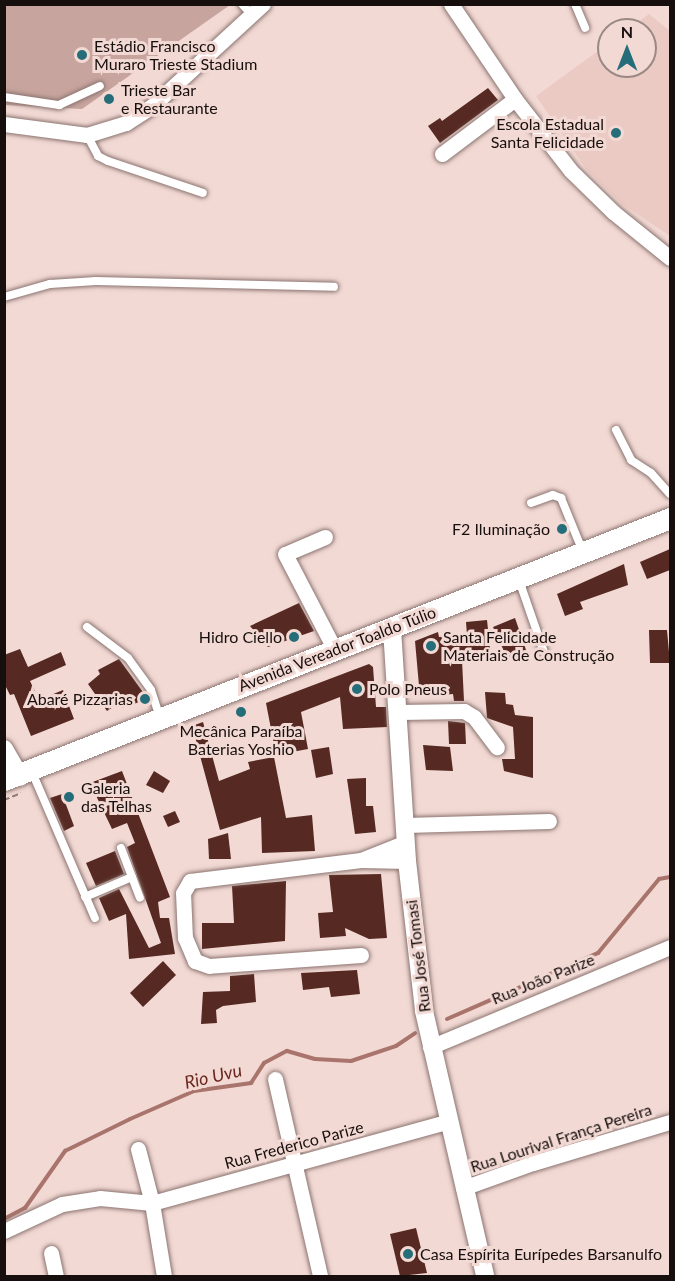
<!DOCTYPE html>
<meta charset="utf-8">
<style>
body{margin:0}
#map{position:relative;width:675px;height:1281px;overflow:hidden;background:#f2d9d4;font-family:Lato,sans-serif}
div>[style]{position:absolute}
.built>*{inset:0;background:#eccac4}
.green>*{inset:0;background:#c8a49e}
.stream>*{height:4px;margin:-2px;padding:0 2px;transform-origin:2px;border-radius:2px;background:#a8746b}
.building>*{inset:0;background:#562922}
.path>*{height:2px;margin-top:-1px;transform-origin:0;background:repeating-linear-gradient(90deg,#907f7b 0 6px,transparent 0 9px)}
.roads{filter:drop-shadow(0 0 2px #8b7470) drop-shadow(0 0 2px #8b7470)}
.service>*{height:8px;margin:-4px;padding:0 4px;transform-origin:4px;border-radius:4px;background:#fff}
.minor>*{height:15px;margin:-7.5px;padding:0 7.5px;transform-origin:7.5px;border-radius:7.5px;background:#fff}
.tertiary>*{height:18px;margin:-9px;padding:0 9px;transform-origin:9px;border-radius:9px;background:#fff}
.secondary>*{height:21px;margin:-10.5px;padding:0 10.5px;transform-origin:10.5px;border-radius:10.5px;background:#fff}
.dots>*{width:16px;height:16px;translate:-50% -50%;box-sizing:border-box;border:3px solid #f2d9d4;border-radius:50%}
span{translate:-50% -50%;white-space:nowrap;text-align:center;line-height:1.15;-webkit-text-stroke:6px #f2d9d4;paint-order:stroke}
.poi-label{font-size:16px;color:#170f0d}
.left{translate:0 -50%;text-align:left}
.right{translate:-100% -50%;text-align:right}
.street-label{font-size:16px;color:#170f0d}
.water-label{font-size:18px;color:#6b281f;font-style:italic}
.frame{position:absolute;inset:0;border:6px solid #170f0d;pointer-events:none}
.north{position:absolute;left:597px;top:18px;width:60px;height:60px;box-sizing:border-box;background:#f2d9d4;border:2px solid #9a8884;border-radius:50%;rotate:0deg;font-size:16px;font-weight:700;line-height:24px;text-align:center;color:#170f0d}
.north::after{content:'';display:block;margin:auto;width:21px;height:27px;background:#256d79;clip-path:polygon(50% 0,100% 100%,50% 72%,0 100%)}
</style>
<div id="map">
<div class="built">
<i style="clip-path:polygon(649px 14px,670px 31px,670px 236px,622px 204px,586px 169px,536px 96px,609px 43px,609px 66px,645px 66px,645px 30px,627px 30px)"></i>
</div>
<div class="green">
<i style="clip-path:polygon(4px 5px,230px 5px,82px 109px,5px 105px)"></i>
</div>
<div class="stream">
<i style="left:447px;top:1019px;width:165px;rotate:-23.6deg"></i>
<i style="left:598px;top:953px;width:96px;rotate:-50.5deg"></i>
<i style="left:659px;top:879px;width:11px;rotate:-10deg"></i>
<i style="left:4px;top:1219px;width:24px;rotate:-28deg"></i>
<i style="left:25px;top:1208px;width:70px;rotate:-54.9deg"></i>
<i style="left:65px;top:1151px;width:72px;rotate:-26.2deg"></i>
<i style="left:130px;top:1119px;width:70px;rotate:-23.6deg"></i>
<i style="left:194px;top:1091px;width:58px;rotate:-8deg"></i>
<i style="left:251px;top:1083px;width:24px;rotate:-57deg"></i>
<i style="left:264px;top:1063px;width:26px;rotate:-28deg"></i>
<i style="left:287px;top:1051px;width:29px;rotate:16deg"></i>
<i style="left:315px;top:1059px;width:36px;rotate:3deg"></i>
<i style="left:351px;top:1061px;width:47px;rotate:-18.4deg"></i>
<i style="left:396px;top:1046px;width:23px;rotate:-34deg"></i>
</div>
<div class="building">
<i style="clip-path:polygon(488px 88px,498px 100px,440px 143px,428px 126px,440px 118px,442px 121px)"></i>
<i style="clip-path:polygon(670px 549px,670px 570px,647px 579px,640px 562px)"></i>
<i style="clip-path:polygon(624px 564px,628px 585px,580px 602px,583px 609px,565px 616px,557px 594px)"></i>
<i style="clip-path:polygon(299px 603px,314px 631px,268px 647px,250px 626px)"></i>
<i style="clip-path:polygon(515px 618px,527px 653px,508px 660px,493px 627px)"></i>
<i style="clip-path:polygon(487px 620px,491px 658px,462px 660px,464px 701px,454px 701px,453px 694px,420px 697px,415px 641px,438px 632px,439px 637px,467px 635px,466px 622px)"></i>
<i style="clip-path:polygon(649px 630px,667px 630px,670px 663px,650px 663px)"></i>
<i style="clip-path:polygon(20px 649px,28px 667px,61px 652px,66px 665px,30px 681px,39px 700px,63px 690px,74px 719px,31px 736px,14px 694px,10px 695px,4px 683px,4px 655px)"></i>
<i style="clip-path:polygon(119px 659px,148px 699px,122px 708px,119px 703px,107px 711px,88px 684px,100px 674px,98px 670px)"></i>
<i style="clip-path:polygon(369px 664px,373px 667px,376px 707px,386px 707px,387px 727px,343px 729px,340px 697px,301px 712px,308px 749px,276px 755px,266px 703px)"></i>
<i style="clip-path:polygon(485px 692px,505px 693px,506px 704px,513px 705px,515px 715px,533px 717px,533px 778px,504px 771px,502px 759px,515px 759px,513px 727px,487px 718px)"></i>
<i style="clip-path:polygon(448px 721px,465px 723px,466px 744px,449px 744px)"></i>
<i style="clip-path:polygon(203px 722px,219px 781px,250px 769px,248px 762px,274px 757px,286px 818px,312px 815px,315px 851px,262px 853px,261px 817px,220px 830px,192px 726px)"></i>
<i style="clip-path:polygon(423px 745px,450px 747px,453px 771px,426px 770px)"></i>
<i style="clip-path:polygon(329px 747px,333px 774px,316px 778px,311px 750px)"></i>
<i style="clip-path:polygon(122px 771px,170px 897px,158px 902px,160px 918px,169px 918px,175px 954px,129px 959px,126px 914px,109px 921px,99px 898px,119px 889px,149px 948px,161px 943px,127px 847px,135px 843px,127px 823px,112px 829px,90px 783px)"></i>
<i style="clip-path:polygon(154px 771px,170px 781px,163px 793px,146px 785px)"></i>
<i style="clip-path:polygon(366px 778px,366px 806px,373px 806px,376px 832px,355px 834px,347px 779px)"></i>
<i style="clip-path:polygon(62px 794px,74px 826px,64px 831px,50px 798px)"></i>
<i style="clip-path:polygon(175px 811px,180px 822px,168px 827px,163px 816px)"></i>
<i style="clip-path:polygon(228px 833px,231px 859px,209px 859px,208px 839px)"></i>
<i style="clip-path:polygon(115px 851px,124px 874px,96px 886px,86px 863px)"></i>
<i style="clip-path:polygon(381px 874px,387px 938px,369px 939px,345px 928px,346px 936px,320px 938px,318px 913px,333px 912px,329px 875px)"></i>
<i style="clip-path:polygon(286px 881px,285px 941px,202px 949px,202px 923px,234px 923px,232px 886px)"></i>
<i style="clip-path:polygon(163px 961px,176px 975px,143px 1007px,130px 993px)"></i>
<i style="clip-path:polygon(357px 970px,360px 994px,331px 997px,329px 987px,303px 990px,301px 973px)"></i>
<i style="clip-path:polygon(254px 974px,256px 1002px,223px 1006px,216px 1010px,217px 1023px,201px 1024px,203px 992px,230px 991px,230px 976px)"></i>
<i style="clip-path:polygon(416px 1228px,427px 1273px,400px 1276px,390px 1234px)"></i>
</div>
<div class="path">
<i style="left:4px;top:800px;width:18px;rotate:-22deg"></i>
</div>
<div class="roads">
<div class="service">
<i style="left:242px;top:4px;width:13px;rotate:48deg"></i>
<i style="left:575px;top:4px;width:26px;rotate:67deg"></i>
<i style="left:4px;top:97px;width:56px;rotate:8.3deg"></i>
<i style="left:59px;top:105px;width:45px;rotate:-24.9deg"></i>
<i style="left:87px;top:135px;width:24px;rotate:62deg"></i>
<i style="left:98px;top:156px;width:11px;rotate:27deg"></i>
<i style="left:108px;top:161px;width:100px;rotate:18.6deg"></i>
<i style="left:4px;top:297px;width:48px;rotate:-15.8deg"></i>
<i style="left:50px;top:284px;width:46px;rotate:-3.7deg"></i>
<i style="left:96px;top:281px;width:238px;rotate:1.4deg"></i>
<i style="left:616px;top:430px;width:34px;rotate:63deg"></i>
<i style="left:631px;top:460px;width:24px;rotate:33deg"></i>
<i style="left:651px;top:473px;width:28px;rotate:48deg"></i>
<i style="left:531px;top:503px;width:23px;rotate:-20deg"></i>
<i style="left:553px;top:495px;width:9px;rotate:21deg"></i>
<i style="left:561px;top:498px;width:58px;rotate:67.8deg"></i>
<i style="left:519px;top:580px;width:76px;rotate:70.9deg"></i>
<i style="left:87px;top:627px;width:51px;rotate:37.1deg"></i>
<i style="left:128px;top:658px;width:39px;rotate:54deg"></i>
<i style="left:151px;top:690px;width:28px;rotate:72deg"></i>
<i style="left:32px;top:772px;width:159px;rotate:66.7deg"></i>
<i style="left:121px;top:848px;width:53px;rotate:69.2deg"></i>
<i style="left:85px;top:897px;width:51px;rotate:-23.1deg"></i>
</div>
<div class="minor">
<i style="left:451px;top:4px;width:115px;rotate:56deg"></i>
<i style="left:515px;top:99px;width:91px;rotate:52.1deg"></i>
<i style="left:571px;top:171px;width:59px;rotate:44.3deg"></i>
<i style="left:613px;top:212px;width:73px;rotate:38.9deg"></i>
<i style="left:4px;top:124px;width:84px;rotate:7.5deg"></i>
<i style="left:87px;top:135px;width:41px;rotate:-17.1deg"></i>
<i style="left:126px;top:123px;width:30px;rotate:-33deg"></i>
<i style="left:151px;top:107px;width:152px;rotate:-42.6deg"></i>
<i style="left:442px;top:154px;width:91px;rotate:-37deg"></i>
<i style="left:325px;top:537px;width:43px;rotate:157deg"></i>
<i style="left:285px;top:554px;width:108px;rotate:62.5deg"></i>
<i style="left:399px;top:712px;width:65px;rotate:-0.9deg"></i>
<i style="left:464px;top:711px;width:12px;rotate:31deg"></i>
<i style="left:474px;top:717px;width:38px;rotate:53deg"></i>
<i style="left:405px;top:825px;width:144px;rotate:-1.6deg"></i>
<i style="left:361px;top:860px;width:46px;rotate:1.2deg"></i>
<i style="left:361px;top:955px;width:152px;rotate:175.9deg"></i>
<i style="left:209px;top:966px;width:15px;rotate:-160deg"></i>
<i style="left:195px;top:961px;width:25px;rotate:-113deg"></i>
<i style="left:185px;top:938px;width:45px;rotate:-92.5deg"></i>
<i style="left:183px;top:893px;width:14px;rotate:-60deg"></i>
<i style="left:190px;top:881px;width:172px;rotate:-7deg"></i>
<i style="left:361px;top:860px;width:48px;rotate:-21.8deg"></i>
<i style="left:430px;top:1047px;width:260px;rotate:-22.6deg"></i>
<i style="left:275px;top:1079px;width:202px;rotate:77.1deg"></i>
<i style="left:138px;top:1149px;width:56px;rotate:75.5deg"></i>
<i style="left:152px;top:1203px;width:74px;rotate:80.7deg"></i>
<i style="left:463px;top:1188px;width:74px;rotate:-19.7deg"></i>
<i style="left:533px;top:1163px;width:143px;rotate:-16.7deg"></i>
<i style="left:4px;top:1231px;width:64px;rotate:-25deg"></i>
<i style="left:62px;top:1204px;width:38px;rotate:-9deg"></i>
<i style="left:100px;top:1198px;width:52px;rotate:5.5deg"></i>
<i style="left:152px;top:1203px;width:305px;rotate:-15.4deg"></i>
<i style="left:51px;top:1253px;width:24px;rotate:78deg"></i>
</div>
<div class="tertiary">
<i style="left:392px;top:629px;width:232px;rotate:86.3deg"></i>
<i style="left:407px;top:861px;width:151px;rotate:83.5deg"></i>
<i style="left:424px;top:1011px;width:272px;rotate:77deg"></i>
<i style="left:4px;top:749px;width:32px;rotate:60deg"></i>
</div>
<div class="secondary">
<i style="left:4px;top:780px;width:716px;rotate:-21.47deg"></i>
</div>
</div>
<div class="dots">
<i style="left:82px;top:55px;background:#256d79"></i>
<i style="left:109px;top:99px;background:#256d79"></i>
<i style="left:616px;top:133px;background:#256d79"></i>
<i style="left:562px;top:529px;background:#256d79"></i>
<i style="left:294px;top:637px;background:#256d79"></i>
<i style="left:431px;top:646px;background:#256d79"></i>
<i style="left:357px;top:689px;background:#256d79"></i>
<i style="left:145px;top:699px;background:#256d79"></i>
<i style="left:241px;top:712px;background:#256d79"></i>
<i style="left:69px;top:797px;background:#256d79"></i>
<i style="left:408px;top:1254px;background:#256d79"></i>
</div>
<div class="poi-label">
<span class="left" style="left:94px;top:55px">Estádio Francisco<br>Muraro Trieste Stadium</span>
<span class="left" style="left:121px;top:99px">Trieste Bar<br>e Restaurante</span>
<span class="right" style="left:604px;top:133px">Escola Estadual<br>Santa Felicidade</span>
<span class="right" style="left:550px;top:529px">F2 Iluminação</span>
<span class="right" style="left:282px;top:637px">Hidro Ciello</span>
<span class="left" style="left:443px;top:646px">Santa Felicidade<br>Materiais de Construção</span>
<span class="left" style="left:369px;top:689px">Polo Pneus</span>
<span class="right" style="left:133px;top:699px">Abaré Pizzarias</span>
<span style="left:241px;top:740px">Mecânica Paraíba<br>Baterias Yoshio</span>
<span class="left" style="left:81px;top:797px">Galeria<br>das Telhas</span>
<span class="left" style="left:420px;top:1254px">Casa Espírita Eurípedes Barsanulfo</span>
</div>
<div class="street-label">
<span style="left:337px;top:649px;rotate:-21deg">Avenida Vereador Toaldo Túlio</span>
<span style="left:418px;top:956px;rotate:-97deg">Rua José Tomasi</span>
<span style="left:543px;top:979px;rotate:-22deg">Rua João Parize</span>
<span style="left:561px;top:1138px;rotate:-18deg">Rua Lourival França Pereira</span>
<span style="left:294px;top:1145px;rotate:-15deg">Rua Frederico Parize</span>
</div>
<div class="water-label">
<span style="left:213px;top:1076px;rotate:-13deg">Rio Uvu</span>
</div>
<div class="frame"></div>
<div class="north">N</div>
</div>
